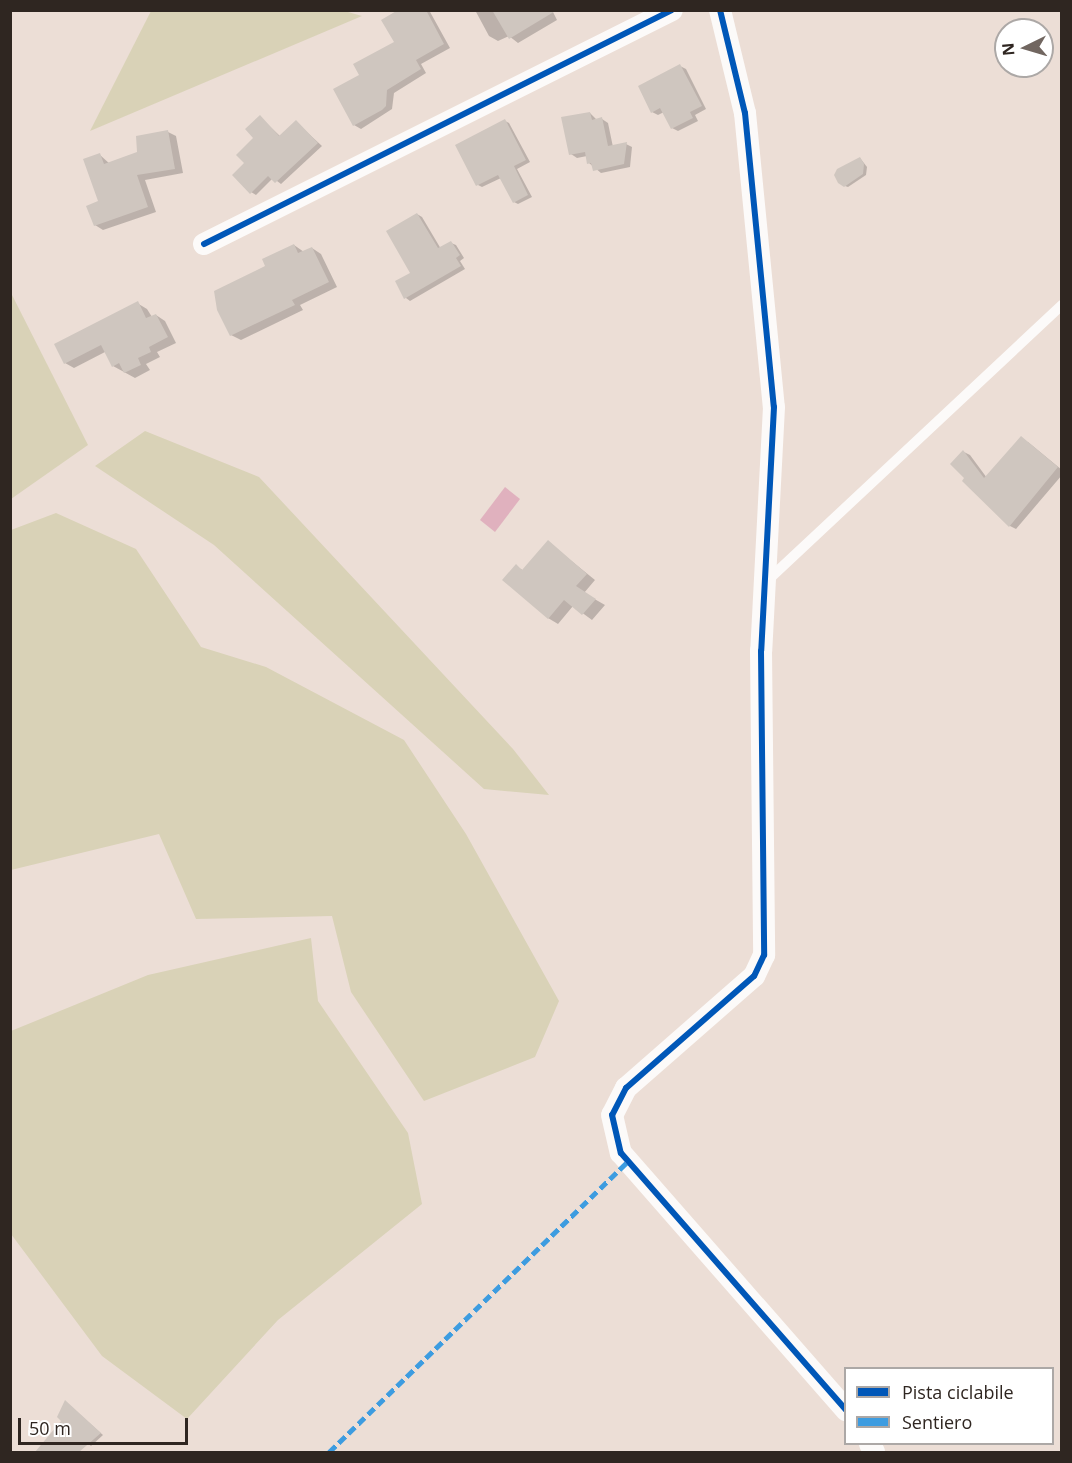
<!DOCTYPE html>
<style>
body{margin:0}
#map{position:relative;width:1072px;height:1463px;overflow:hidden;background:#ecded6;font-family:"Open Sans",sans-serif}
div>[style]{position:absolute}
.green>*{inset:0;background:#d9d2b7}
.water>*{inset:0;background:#e0b1be}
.shadow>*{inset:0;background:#0003}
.building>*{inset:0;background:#cfc6bf}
.lane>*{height:10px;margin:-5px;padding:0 5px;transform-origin:5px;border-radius:5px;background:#fcfaf9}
.street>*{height:22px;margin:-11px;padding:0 11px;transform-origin:11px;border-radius:11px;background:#fcfaf9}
.quiet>*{height:4.5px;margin-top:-2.25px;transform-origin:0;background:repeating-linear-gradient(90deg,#3d9ce0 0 9px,transparent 0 13.5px)}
.cycleway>*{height:6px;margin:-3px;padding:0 3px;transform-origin:3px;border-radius:3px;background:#0057b8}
span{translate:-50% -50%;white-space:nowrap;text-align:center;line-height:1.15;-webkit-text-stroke:6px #fff;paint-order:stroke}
.frame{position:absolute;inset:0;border:12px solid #2f2621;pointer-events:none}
.legend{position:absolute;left:844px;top:1367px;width:210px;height:78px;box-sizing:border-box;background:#fff;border:2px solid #aca8a6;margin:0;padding:8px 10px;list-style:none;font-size:18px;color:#2f2621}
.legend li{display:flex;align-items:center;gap:12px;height:30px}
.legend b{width:30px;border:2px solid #aca8a6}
.north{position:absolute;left:994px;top:18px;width:60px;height:60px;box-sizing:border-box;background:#fff;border:2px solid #aca8a6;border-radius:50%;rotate:265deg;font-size:16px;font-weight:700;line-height:24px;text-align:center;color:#2f2621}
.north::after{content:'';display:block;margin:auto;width:21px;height:27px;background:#716660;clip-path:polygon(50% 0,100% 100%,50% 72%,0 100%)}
.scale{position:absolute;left:18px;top:1418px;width:170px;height:27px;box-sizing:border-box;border:3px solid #2f2621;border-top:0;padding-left:8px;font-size:18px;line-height:21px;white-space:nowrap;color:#2f2621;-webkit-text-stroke:4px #fff;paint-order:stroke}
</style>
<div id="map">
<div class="green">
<i style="clip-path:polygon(341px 10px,362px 16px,90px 131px,151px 11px)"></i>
<i style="clip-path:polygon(11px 293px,88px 445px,11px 499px,10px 499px)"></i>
<i style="clip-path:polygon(145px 431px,259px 477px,513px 749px,549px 795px,484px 789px,214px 545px,95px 466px)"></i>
<i style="clip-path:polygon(56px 513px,136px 549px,201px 647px,266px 667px,404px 740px,466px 834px,559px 1001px,535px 1057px,424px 1101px,351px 992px,332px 916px,196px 919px,159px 834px,11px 870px,11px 530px)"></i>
<i style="clip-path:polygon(311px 938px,318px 1001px,408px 1133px,422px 1204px,278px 1320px,187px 1419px,102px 1356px,11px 1234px,11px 1031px,148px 975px)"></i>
</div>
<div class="water">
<i style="clip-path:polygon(505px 487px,520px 499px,495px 532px,480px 520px)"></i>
</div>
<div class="shadow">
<i style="clip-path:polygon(401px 10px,429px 10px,450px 48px,421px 64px,426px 73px,394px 93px,392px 109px,361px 129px,354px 125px,361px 76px,396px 43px)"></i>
<i style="clip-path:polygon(475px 10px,552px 10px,557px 20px,518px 43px,509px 36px,498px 41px,489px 36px)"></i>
<i style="clip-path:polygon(680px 66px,686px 69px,706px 109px,695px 115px,698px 121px,678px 131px,672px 128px,664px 112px,658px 115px,652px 112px)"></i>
<i style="clip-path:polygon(590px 113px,597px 120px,602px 119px,608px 123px,613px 147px,626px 144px,632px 147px,630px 167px,601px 173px,589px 163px,587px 156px,577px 158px,571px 154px)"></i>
<i style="clip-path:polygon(260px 117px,281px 137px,296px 122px,322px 146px,281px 184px,273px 178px,256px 195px,251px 192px,246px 163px)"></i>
<i style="clip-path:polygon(505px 121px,509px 123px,530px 162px,517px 169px,532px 197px,518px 204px,514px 202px,501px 178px,482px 187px,478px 185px)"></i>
<i style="clip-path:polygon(168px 132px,176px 136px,183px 173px,145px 180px,156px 212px,103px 230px,95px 225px,100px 202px,100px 155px,110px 164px,139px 153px)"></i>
<i style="clip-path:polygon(860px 158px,867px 167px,866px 175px,848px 187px,845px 186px)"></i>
<i style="clip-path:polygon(417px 214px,422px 217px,441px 249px,451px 243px,456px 245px,464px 258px,460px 261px,465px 269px,410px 301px,406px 298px,412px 274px)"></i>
<i style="clip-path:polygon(294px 245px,304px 252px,312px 248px,321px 254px,337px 287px,300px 305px,303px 310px,241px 340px,231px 335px,267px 267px)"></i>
<i style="clip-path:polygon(137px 303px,147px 309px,152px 317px,156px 315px,165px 321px,176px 343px,157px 352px,160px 357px,146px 364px,150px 370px,135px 378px,113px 366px,105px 352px,74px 368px,65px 363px)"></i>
<i style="clip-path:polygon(1028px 442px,1062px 470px,1062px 475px,1016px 529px,1010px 526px,964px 452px,970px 455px,987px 478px)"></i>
<i style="clip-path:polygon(548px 542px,595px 580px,584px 593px,605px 605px,592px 620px,573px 606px,558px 624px,548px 618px,516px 566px,524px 571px)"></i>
<i style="clip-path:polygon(68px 1404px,103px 1435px,91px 1446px,77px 1434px,63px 1452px,44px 1452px,40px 1449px,63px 1421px)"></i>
</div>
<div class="building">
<i style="clip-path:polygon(398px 10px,426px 10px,444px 44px,416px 60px,421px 69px,387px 90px,386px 106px,382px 110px,353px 126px,333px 89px,359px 75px,353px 64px,394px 42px,381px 20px)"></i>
<i style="clip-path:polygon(492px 10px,557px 10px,509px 39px)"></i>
<i style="clip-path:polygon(680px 64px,702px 106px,690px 112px,693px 118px,671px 129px,660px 108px,651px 113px,638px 86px)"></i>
<i style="clip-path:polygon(590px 112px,592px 120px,602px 117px,608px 146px,627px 142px,624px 164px,593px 171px,591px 163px,587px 164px,585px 152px,569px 155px,561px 117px)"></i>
<i style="clip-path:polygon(260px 115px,279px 136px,296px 120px,318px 143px,275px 183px,268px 176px,250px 194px,232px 175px,244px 163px,236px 155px,253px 138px,245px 129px)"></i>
<i style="clip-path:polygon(505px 119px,526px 160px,514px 166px,528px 195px,513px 203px,498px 175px,476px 186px,455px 145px)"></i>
<i style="clip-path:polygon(168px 130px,175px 169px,137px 175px,148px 207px,94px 226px,86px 206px,98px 201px,83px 159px,100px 153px,104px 164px,137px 152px,136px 136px)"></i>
<i style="clip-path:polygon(860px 157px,864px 164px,863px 174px,844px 187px,838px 183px,834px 175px,837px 169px)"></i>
<i style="clip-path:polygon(417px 213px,438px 248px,451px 241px,460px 255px,456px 258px,461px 266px,404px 299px,395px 281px,410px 273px,386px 231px)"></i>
<i style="clip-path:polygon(294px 244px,298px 253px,312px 247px,329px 282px,292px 300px,295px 305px,230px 336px,217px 310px,214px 291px,265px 266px,262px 259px)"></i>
<i style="clip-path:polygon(138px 301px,146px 318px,156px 314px,168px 337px,149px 347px,151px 352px,138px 358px,141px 365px,124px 373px,119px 363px,112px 367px,101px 345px,64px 364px,54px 344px)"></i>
<i style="clip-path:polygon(1021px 436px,1058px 467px,1009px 527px,962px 481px,964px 478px,950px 464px,963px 450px,984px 478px)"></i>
<i style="clip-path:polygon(548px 540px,587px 574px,576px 586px,596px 599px,582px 615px,564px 600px,548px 619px,502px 580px,516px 564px,522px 570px)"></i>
<i style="clip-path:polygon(65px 1400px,101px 1433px,79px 1452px,35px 1452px,61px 1421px,57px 1417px)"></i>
</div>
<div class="lane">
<i style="left:768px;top:580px;width:403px;rotate:-43.1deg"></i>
</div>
<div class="street">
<i style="left:720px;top:10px;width:106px;rotate:76.4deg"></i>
<i style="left:745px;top:113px;width:295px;rotate:84.4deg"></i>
<i style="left:774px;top:407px;width:244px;rotate:93deg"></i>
<i style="left:761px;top:651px;width:304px;rotate:89.4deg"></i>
<i style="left:764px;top:955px;width:23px;rotate:115deg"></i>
<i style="left:754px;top:976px;width:170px;rotate:138.8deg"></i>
<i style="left:626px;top:1088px;width:30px;rotate:117deg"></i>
<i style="left:612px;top:1115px;width:39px;rotate:77deg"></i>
<i style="left:621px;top:1153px;width:342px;rotate:48.8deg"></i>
<i style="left:204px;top:244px;width:523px;rotate:-26.57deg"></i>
<i style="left:870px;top:1444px;width:9px;rotate:63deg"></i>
</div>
<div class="quiet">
<i style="left:329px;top:1452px;width:419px;rotate:-44.2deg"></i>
</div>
<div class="cycleway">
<i style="left:720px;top:10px;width:106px;rotate:76.4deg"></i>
<i style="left:745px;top:113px;width:295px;rotate:84.4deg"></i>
<i style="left:774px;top:407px;width:244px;rotate:93deg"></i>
<i style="left:761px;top:651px;width:304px;rotate:89.4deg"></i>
<i style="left:764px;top:955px;width:23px;rotate:115deg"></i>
<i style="left:754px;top:976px;width:170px;rotate:138.8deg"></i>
<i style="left:626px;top:1088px;width:30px;rotate:117deg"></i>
<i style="left:612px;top:1115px;width:39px;rotate:77deg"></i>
<i style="left:621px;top:1153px;width:342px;rotate:48.8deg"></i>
<i style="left:204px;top:244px;width:523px;rotate:-26.57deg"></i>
</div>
<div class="frame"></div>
<ul class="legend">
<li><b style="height:8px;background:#0057b8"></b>Pista ciclabile</li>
<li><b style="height:8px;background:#3d9ce0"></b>Sentiero</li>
</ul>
<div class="north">N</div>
<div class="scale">50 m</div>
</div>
